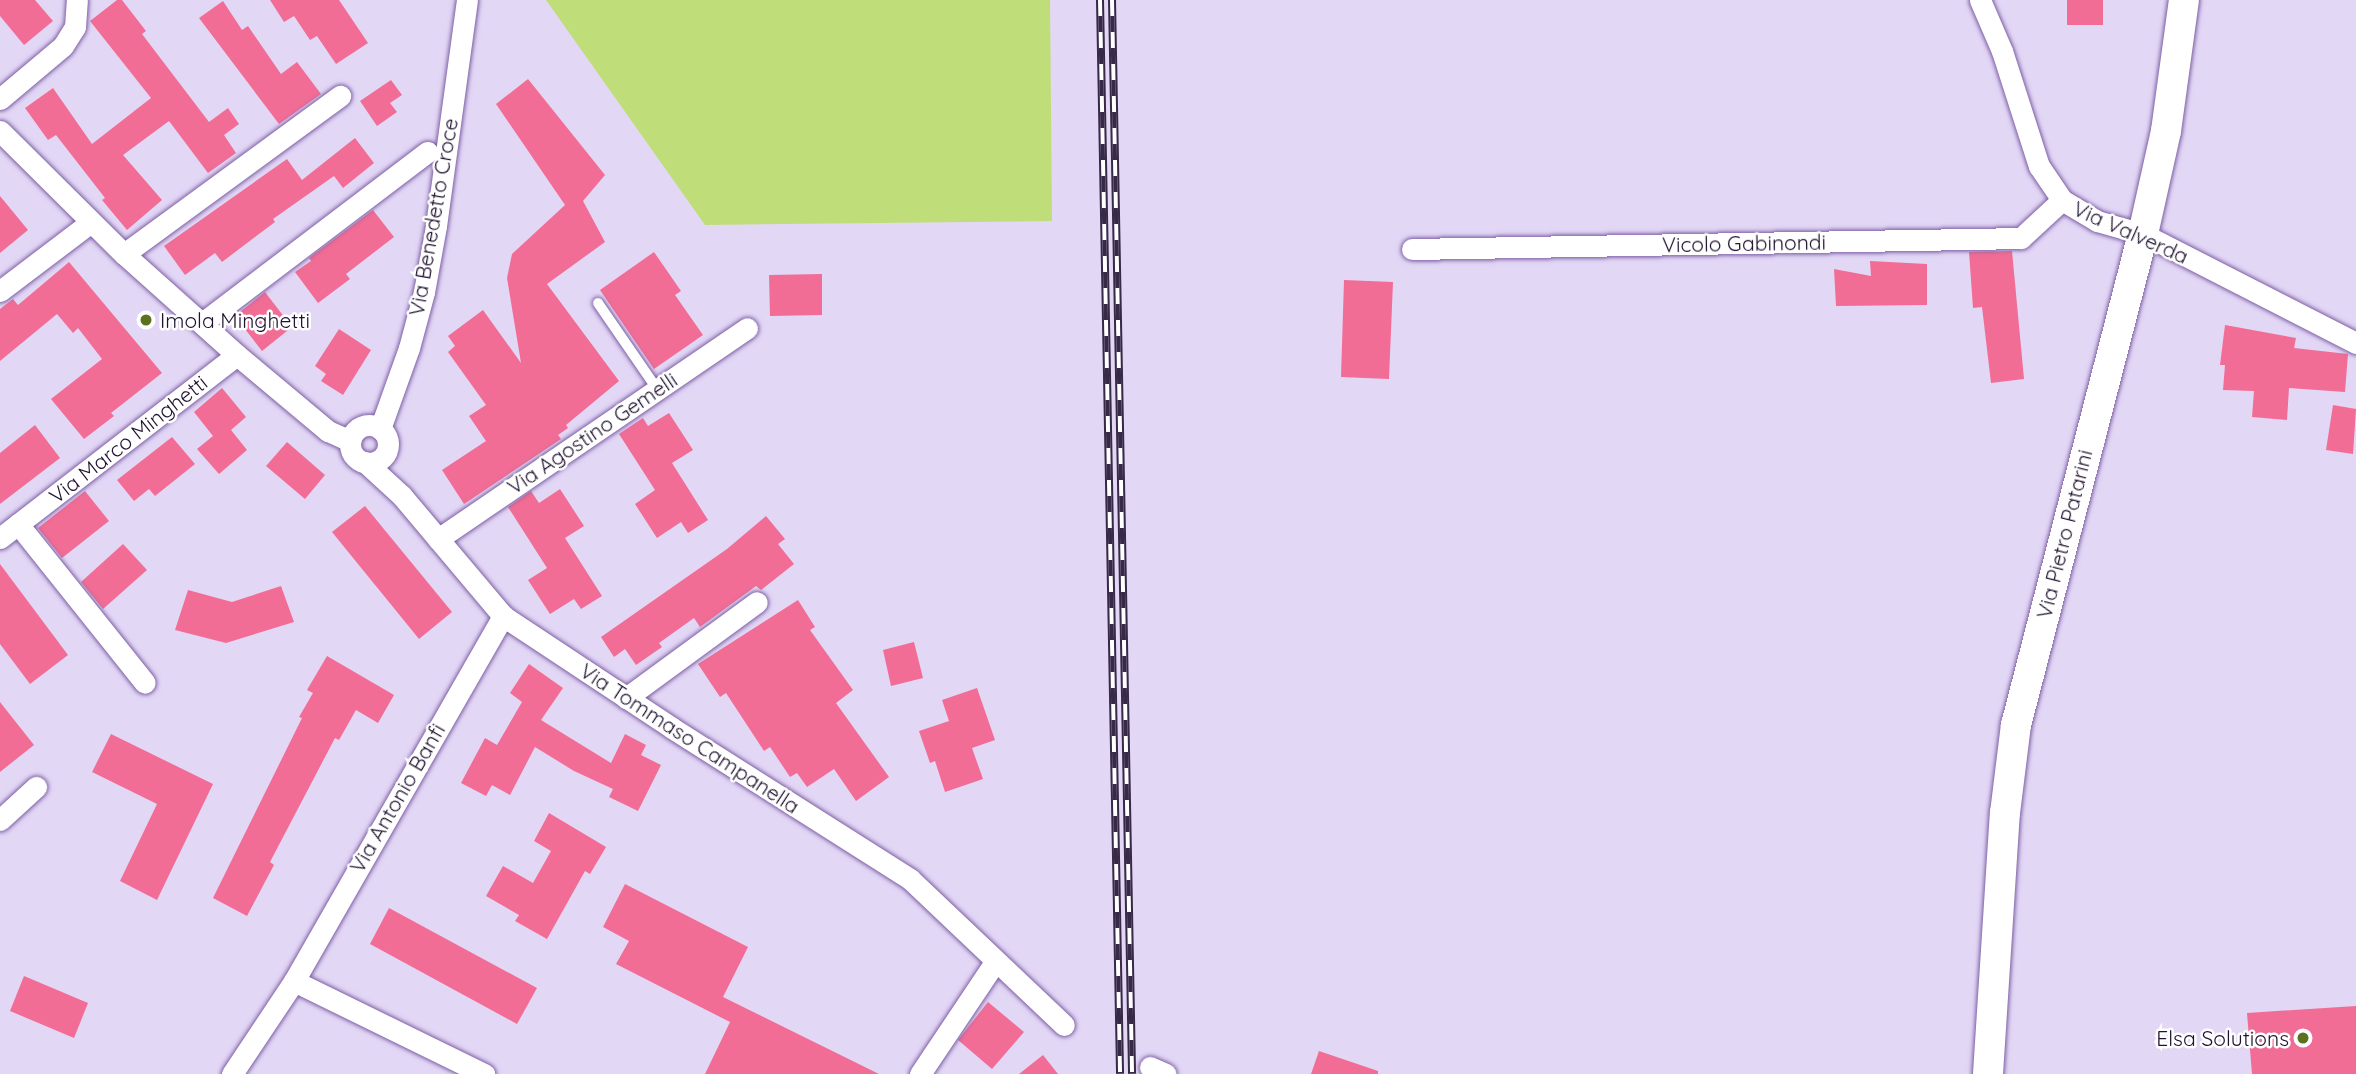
<!DOCTYPE html>
<style>
body{margin:0}
#map{position:relative;width:2356px;height:1074px;overflow:hidden;background:#e3d7f6;font-family:Quicksand,sans-serif}
div>[style]{position:absolute}
.green>*{inset:0;background:#bfde79}
.building>*{inset:0;background:#f16d95}
.roads{filter:drop-shadow(0 0 2px #7d5fa4) drop-shadow(0 0 2px #7d5fa4)}
.lane>*{height:10px;margin:-5px;padding:0 5px;transform-origin:5px;border-radius:5px;background:#fff}
.street>*{height:21px;margin:-10.5px;padding:0 10.5px;transform-origin:10.5px;border-radius:10.5px;background:#fff}
.street>.ring{margin:-10.5px;padding:0;box-sizing:content-box;background:none;border:21px solid #fff;border-radius:50%}
.secondary>*{height:30px;margin:-15px;padding:0 15px;transform-origin:15px;border-radius:15px;background:#fff}
.rail>*{height:8px;margin-top:-4px;transform-origin:0;background:repeating-linear-gradient(90deg,#fff 0 16px,#372a46 0 32px);box-sizing:border-box;border-block:2px solid #372a46}
.dots>*{width:19px;height:19px;translate:-50% -50%;box-sizing:border-box;border:4px solid #fff;border-radius:50%}
span{translate:-50% -50%;white-space:nowrap;text-align:center;line-height:1.15;-webkit-text-stroke:5px #fff;paint-order:stroke}
.street-label{font-size:21px;color:#20132f}
.poi-label{font-size:21px;color:#20132f}
.left{translate:0 -50%;text-align:left}
.right{translate:-100% -50%;text-align:right}
</style>
<div id="map">
<div class="green">
<i style="clip-path:polygon(546px 0,1050px 0,1052px 221px,705px 225px)"></i>
</div>
<div class="building">
<i style="clip-path:polygon(0 0,35px 0,53px 21px,24px 45px,0 16px)"></i>
<i style="clip-path:polygon(117px 0,122px 0,146px 31px,142px 34px,209px 122px,228px 108px,239px 124px,224px 135px,236px 153px,208px 173px,169px 121px,123px 155px,162px 200px,127px 230px,102px 200px,105px 198px,56px 135px,48px 140px,25px 108px,53px 88px,92px 144px,151px 98px,90px 21px)"></i>
<i style="clip-path:polygon(270px 0,339px 0,368px 43px,336px 64px,317px 36px,310px 40px,294px 16px,284px 22px)"></i>
<i style="clip-path:polygon(2067px 0,2103px 0,2103px 25px,2067px 25px)"></i>
<i style="clip-path:polygon(223px 1px,242px 30px,248px 26px,281px 74px,297px 62px,321px 94px,279px 124px,199px 18px)"></i>
<i style="clip-path:polygon(528px 79px,605px 175px,583px 201px,605px 242px,547px 284px,619px 381px,566px 425px,568px 428px,558px 435px,561px 439px,464px 504px,442px 470px,486px 441px,469px 416px,486px 405px,448px 352px,455px 346px,448px 336px,483px 310px,521px 363px,507px 278px,512px 254px,565px 205px,496px 104px)"></i>
<i style="clip-path:polygon(391px 80px,402px 95px,390px 103px,397px 112px,377px 126px,360px 101px)"></i>
<i style="clip-path:polygon(355px 138px,374px 163px,343px 188px,334px 176px,273px 219px,275px 222px,222px 262px,215px 253px,185px 275px,164px 246px,287px 159px,302px 180px)"></i>
<i style="clip-path:polygon(0 196px,28px 230px,0 253px)"></i>
<i style="clip-path:polygon(373px 210px,394px 237px,346px 274px,350px 279px,318px 303px,295px 272px,311px 261px,309px 258px)"></i>
<i style="clip-path:polygon(2012px 251px,2024px 379px,1991px 383px,1982px 307px,1973px 308px,1969px 252px)"></i>
<i style="clip-path:polygon(654px 252px,681px 291px,675px 295px,703px 335px,654px 369px,600px 290px)"></i>
<i style="clip-path:polygon(1870px 261px,1927px 264px,1927px 305px,1836px 306px,1834px 269px,1871px 276px)"></i>
<i style="clip-path:polygon(69px 262px,162px 373px,111px 413px,114px 416px,84px 439px,51px 399px,102px 359px,78px 328px,73px 333px,57px 314px,0 361px,0 309px,13px 299px,18px 305px)"></i>
<i style="clip-path:polygon(822px 274px,822px 315px,770px 316px,769px 275px)"></i>
<i style="clip-path:polygon(1344px 280px,1393px 282px,1389px 379px,1341px 377px)"></i>
<i style="clip-path:polygon(265px 292px,292px 327px,262px 351px,235px 316px)"></i>
<i style="clip-path:polygon(2225px 325px,2296px 338px,2294px 348px,2348px 354px,2345px 392px,2289px 388px,2287px 420px,2252px 417px,2254px 391px,2223px 390px,2225px 365px,2220px 365px)"></i>
<i style="clip-path:polygon(339px 329px,371px 350px,343px 395px,321px 381px,326px 374px,315px 366px)"></i>
<i style="clip-path:polygon(222px 388px,246px 417px,231px 430px,247px 450px,219px 474px,197px 449px,213px 436px,194px 412px)"></i>
<i style="clip-path:polygon(2333px 405px,2356px 409px,2353px 454px,2326px 450px)"></i>
<i style="clip-path:polygon(669px 413px,693px 450px,672px 463px,708px 520px,688px 533px,681px 522px,657px 538px,635px 504px,655px 490px,619px 434px,643px 418px,648px 426px)"></i>
<i style="clip-path:polygon(35px 425px,60px 458px,0 504px,0 453px)"></i>
<i style="clip-path:polygon(172px 437px,195px 464px,155px 496px,149px 489px,134px 501px,117px 480px)"></i>
<i style="clip-path:polygon(287px 442px,325px 475px,305px 499px,266px 466px)"></i>
<i style="clip-path:polygon(560px 489px,584px 526px,565px 538px,602px 596px,581px 609px,574px 599px,550px 614px,528px 580px,547px 568px,508px 507px,531px 491px,539px 503px)"></i>
<i style="clip-path:polygon(85px 491px,109px 521px,62px 558px,38px 528px)"></i>
<i style="clip-path:polygon(365px 506px,452px 612px,419px 639px,332px 532px)"></i>
<i style="clip-path:polygon(766px 516px,785px 539px,778px 544px,794px 564px,761px 590px,756px 586px,700px 627px,694px 618px,659px 643px,662px 647px,636px 665px,625px 649px,614px 657px,601px 637px,727px 549px)"></i>
<i style="clip-path:polygon(123px 544px,147px 570px,103px 609px,81px 582px)"></i>
<i style="clip-path:polygon(0 564px,68px 655px,30px 684px,0 644px)"></i>
<i style="clip-path:polygon(281px 586px,294px 622px,226px 643px,175px 630px,188px 590px,232px 602px)"></i>
<i style="clip-path:polygon(798px 600px,815px 627px,810px 630px,853px 690px,836px 703px,889px 777px,856px 801px,834px 769px,807px 787px,797px 773px,790px 777px,770px 747px,764px 751px,726px 693px,720px 697px,698px 664px)"></i>
<i style="clip-path:polygon(914px 642px,923px 678px,891px 686px,883px 650px)"></i>
<i style="clip-path:polygon(327px 656px,394px 695px,378px 723px,356px 710px,339px 740px,335px 738px,270px 862px,274px 865px,247px 916px,213px 898px,302px 718px,299px 717px,313px 693px,307px 690px)"></i>
<i style="clip-path:polygon(529px 664px,563px 688px,541px 720px,611px 763px,625px 734px,646px 745px,641px 755px,661px 765px,638px 811px,609px 797px,613px 789px,574px 771px,535px 747px,510px 795px,492px 785px,486px 796px,461px 783px,485px 738px,497px 745px,522px 702px,510px 693px)"></i>
<i style="clip-path:polygon(977px 688px,995px 740px,972px 748px,983px 779px,945px 792px,935px 761px,930px 763px,919px 731px,949px 721px,942px 700px)"></i>
<i style="clip-path:polygon(0 702px,34px 745px,0 772px)"></i>
<i style="clip-path:polygon(111px 734px,213px 784px,157px 900px,120px 881px,157px 804px,92px 772px)"></i>
<i style="clip-path:polygon(549px 813px,606px 847px,590px 874px,585px 871px,547px 939px,515px 921px,519px 915px,486px 896px,503px 866px,533px 883px,551px 851px,534px 841px)"></i>
<i style="clip-path:polygon(625px 884px,748px 947px,723px 997px,879px 1074px,705px 1074px,730px 1022px,616px 964px,629px 941px,603px 927px)"></i>
<i style="clip-path:polygon(389px 908px,537px 988px,517px 1024px,370px 944px)"></i>
<i style="clip-path:polygon(24px 976px,88px 1003px,74px 1038px,10px 1011px)"></i>
<i style="clip-path:polygon(988px 1002px,1024px 1032px,992px 1069px,958px 1040px)"></i>
<i style="clip-path:polygon(2356px 1006px,2356px 1074px,2252px 1074px,2247px 1013px)"></i>
<i style="clip-path:polygon(1319px 1051px,1378px 1071px,1378px 1074px,1311px 1074px)"></i>
<i style="clip-path:polygon(1043px 1055px,1058px 1074px,1019px 1074px)"></i>
</div>
<div class="roads">
<div class="lane">
<i style="left:598px;top:303px;width:104px;rotate:55.5deg"></i>
</div>
<div class="street">
<i style="left:1980px;top:0;width:56px;rotate:66.7deg"></i>
<i style="left:2002px;top:51px;width:121px;rotate:72.2deg"></i>
<i style="left:2039px;top:166px;width:41px;rotate:55.9deg"></i>
<i style="left:2062px;top:200px;width:41px;rotate:31deg"></i>
<i style="left:2097px;top:221px;width:48px;rotate:15.8deg"></i>
<i style="left:2143px;top:234px;width:239px;rotate:27.1deg"></i>
<i style="left:0;top:99px;width:82px;rotate:-40.1deg"></i>
<i style="left:63px;top:46px;width:22px;rotate:-58deg"></i>
<i style="left:75px;top:27px;width:27px;rotate:-86deg"></i>
<i style="left:0;top:131px;width:175px;rotate:44.8deg"></i>
<i style="left:124px;top:254px;width:152px;rotate:41.8deg"></i>
<i style="left:237px;top:355px;width:119px;rotate:39.9deg"></i>
<i style="left:328px;top:431px;width:17px;rotate:24deg"></i>
<i style="left:344px;top:438px;width:7px"></i>
<i style="left:1412px;top:249px;width:609px;rotate:-1.03deg"></i>
<i style="left:2021px;top:238px;width:56px;rotate:-42.8deg"></i>
<i style="left:124px;top:254px;width:268px;rotate:-36.2deg"></i>
<i style="left:0;top:291px;width:114px;rotate:-37.2deg"></i>
<i style="left:202px;top:323px;width:283px;rotate:-37.2deg"></i>
<i class="ring" style="left:350px;top:425px;width:17px;height:17px"></i>
<i style="left:380px;top:429px;width:86px;rotate:-70.3deg"></i>
<i style="left:409px;top:348px;width:58px;rotate:-75deg"></i>
<i style="left:424px;top:292px;width:67px;rotate:-79.7deg"></i>
<i style="left:436px;top:226px;width:228px;rotate:-82.2deg"></i>
<i style="left:365px;top:462px;width:50px;rotate:42.6deg"></i>
<i style="left:402px;top:496px;width:157px;rotate:49.9deg"></i>
<i style="left:503px;top:616px;width:203px;rotate:33.5deg"></i>
<i style="left:672px;top:728px;width:282px;rotate:32.4deg"></i>
<i style="left:910px;top:879px;width:212px;rotate:43.5deg"></i>
<i style="left:18px;top:524px;width:203px;rotate:51.4deg"></i>
<i style="left:0;top:538px;width:299px;rotate:-37.7deg"></i>
<i style="left:438px;top:539px;width:374px;rotate:-34.3deg"></i>
<i style="left:626px;top:698px;width:162px;rotate:-36.2deg"></i>
<i style="left:0;top:820px;width:49px;rotate:-42.5deg"></i>
<i style="left:294px;top:981px;width:212px;rotate:26.1deg"></i>
<i style="left:1150px;top:1067px;width:17px;rotate:24deg"></i>
<i style="left:232px;top:1074px;width:112px;rotate:-56.3deg"></i>
<i style="left:294px;top:981px;width:421px;rotate:-60.2deg"></i>
<i style="left:920px;top:1074px;width:135px;rotate:-56.2deg"></i>
</div>
<div class="secondary">
<i style="left:1988px;top:1074px;width:262px;rotate:-86.3deg"></i>
<i style="left:2005px;top:813px;width:89px;rotate:-82.9deg"></i>
<i style="left:2016px;top:725px;width:507px;rotate:-75.5deg"></i>
<i style="left:2143px;top:234px;width:106px;rotate:-77.4deg"></i>
<i style="left:2166px;top:131px;width:132px;rotate:-82.2deg"></i>
</div>
</div>
<div class="rail">
<i style="left:1100px;top:0;width:1074px;rotate:88.93deg"></i>
<i style="left:1112px;top:0;width:1074px;rotate:88.93deg"></i>
</div>
<div class="dots">
<i style="left:146px;top:320px;background:#5c7120"></i>
<i style="left:2303px;top:1038px;background:#5c7120"></i>
</div>
<div class="street-label">
<span style="left:433px;top:217px;rotate:-80deg">Via Benedetto Croce</span>
<span style="left:2131px;top:232px;rotate:24deg">Via Valverda</span>
<span style="left:1744px;top:243px;rotate:-1deg">Vicolo Gabinondi</span>
<span style="left:592px;top:433px;rotate:-34deg">Via Agostino Gemelli</span>
<span style="left:128px;top:439px;rotate:-38deg">Via Marco Minghetti</span>
<span style="left:2064px;top:534px;rotate:-76deg">Via Pietro Patarini</span>
<span style="left:690px;top:738px;rotate:33deg">Via Tommaso Campanella</span>
<span style="left:397px;top:798px;rotate:-60deg">Via Antonio Banfi</span>
</div>
<div class="poi-label">
<span class="left" style="left:160px;top:320px">Imola Minghetti</span>
<span class="right" style="left:2289px;top:1038px">Elsa Solutions</span>
</div>
</div>
